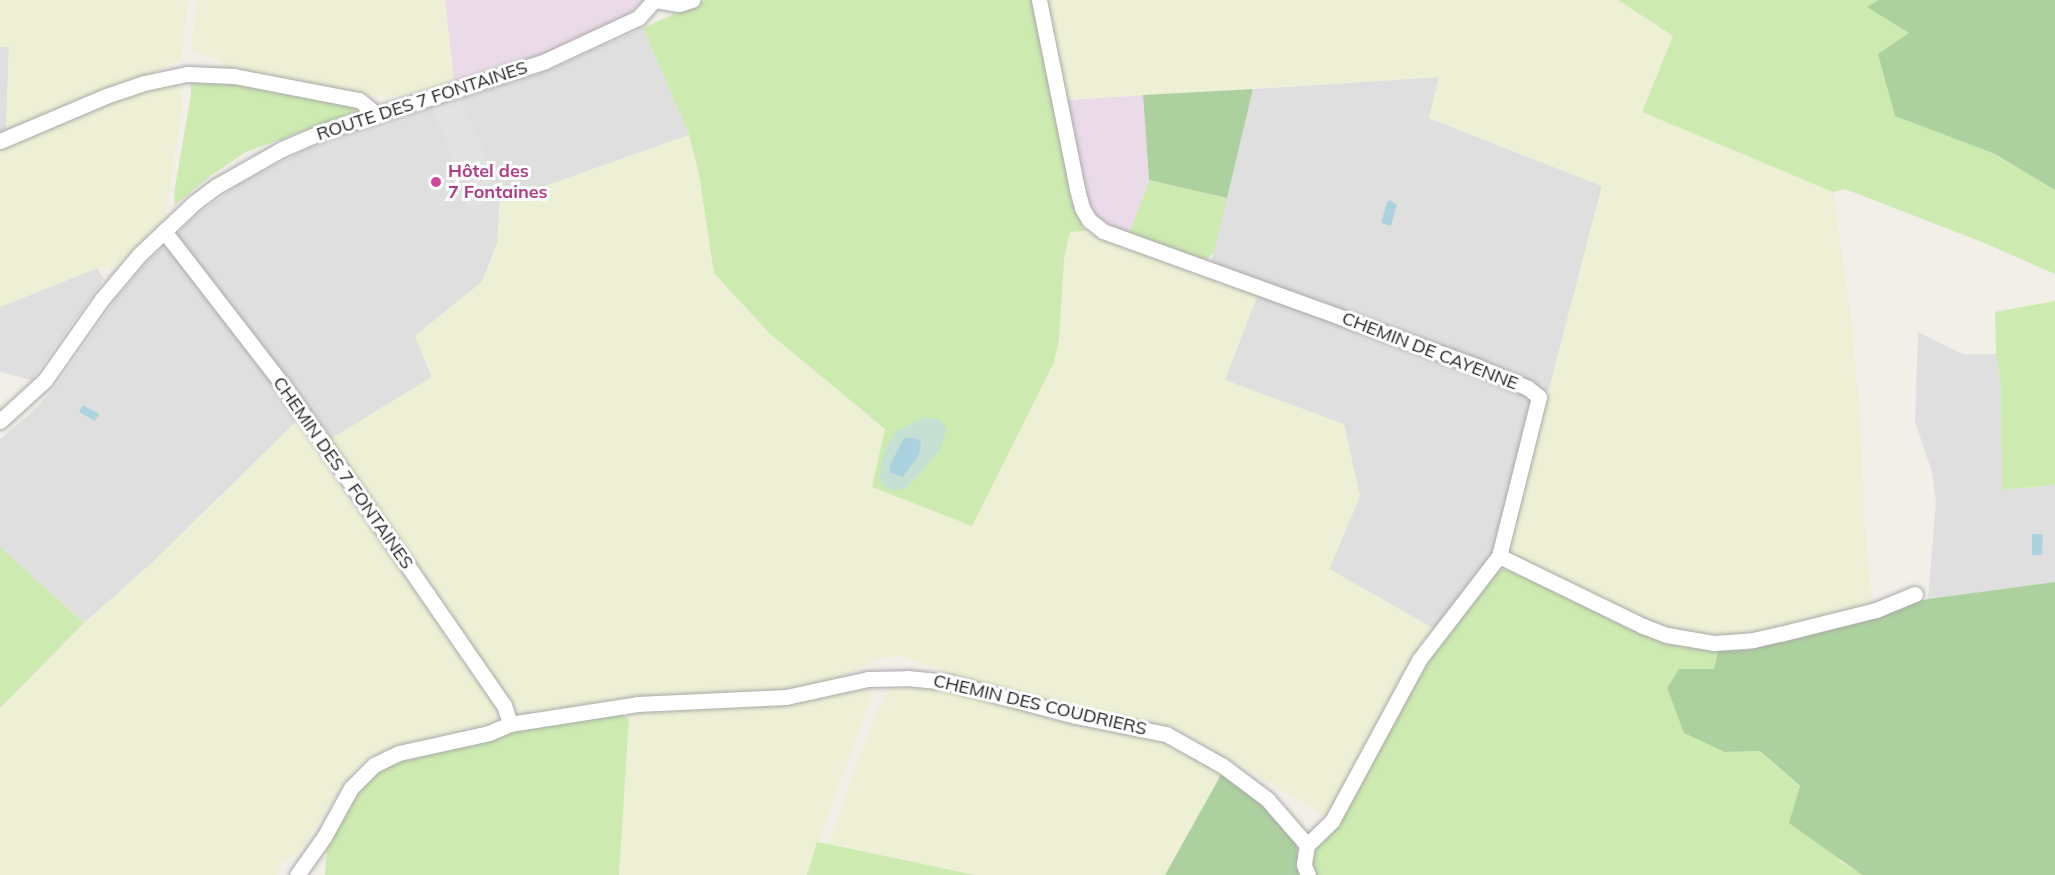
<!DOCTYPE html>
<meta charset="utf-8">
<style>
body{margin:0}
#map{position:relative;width:2055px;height:875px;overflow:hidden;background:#f2efe9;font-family:Mulish,sans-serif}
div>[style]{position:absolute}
.residential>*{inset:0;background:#e0dfdf}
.industrial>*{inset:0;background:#ebdbe8}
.farmland>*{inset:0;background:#eef0d5}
.grass>*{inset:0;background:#cdebb0}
.forest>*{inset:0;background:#add19e}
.wetland>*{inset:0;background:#c6e0d4}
.parking>*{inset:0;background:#e2e2e2}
.water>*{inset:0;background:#aad3df}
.roads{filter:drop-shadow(0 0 2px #a9a9a9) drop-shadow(0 0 2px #a9a9a9)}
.minor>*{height:15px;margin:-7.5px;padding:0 7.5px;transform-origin:7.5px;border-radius:7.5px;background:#fff}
.dots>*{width:16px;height:16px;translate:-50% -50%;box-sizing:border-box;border:3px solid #fff;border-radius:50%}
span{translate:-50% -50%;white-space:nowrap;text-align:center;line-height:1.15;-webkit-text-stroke:6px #fff;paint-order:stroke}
.street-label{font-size:18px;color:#222}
.hotel-label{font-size:18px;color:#b23c85;font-weight:700}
.left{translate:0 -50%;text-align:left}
</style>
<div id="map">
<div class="residential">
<i style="clip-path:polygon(643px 28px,689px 135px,500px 202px,497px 244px,482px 282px,415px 336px,432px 377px,326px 442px,305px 413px,152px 563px,84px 623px,0 547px,0 439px,32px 412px,53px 390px,115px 300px,143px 266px,197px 215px,236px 186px,303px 151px,341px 135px,544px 72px)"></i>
<i style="clip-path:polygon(9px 46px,6px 130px,0 133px,0 47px)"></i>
<i style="clip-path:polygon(1439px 77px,1429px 118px,1602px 186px,1549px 389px,1529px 405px,1493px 557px,1436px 630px,1329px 569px,1360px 496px,1224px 380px,1262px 282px,1211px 262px,1253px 89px)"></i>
<i style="clip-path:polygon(97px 268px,104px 279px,32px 380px,0 372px,0 307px)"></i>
<i style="clip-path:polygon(1918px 332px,1963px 354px,1996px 354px,2001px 386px,2002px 490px,2055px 485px,2055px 582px,1928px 599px,1936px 501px,1932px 472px,1915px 422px)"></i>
</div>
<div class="industrial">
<i style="clip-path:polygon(445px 0,644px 0,627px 15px,538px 57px,454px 82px)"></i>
<i style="clip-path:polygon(1143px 95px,1149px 180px,1129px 235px,1099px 221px,1089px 209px,1066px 100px)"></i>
</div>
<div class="farmland">
<i style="clip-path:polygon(0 0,188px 0,181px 61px,6px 130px,9px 46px,0 47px)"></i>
<i style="clip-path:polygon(197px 0,445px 0,454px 82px,400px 96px,383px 97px,228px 68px,214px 57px,191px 52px)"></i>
<i style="clip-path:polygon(1044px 0,1618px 0,1673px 36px,1642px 112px,1833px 192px,1852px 326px,1859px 405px,1867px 559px,1873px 605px,1733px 639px,1667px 630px,1518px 561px,1512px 551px,1511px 536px,1602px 186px,1429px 118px,1439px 77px,1066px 100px)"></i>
<i style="clip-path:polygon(181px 80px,182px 108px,165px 217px,116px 267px,97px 268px,0 307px,0 147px,124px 96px)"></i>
<i style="clip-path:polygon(689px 135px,699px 174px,714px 273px,769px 333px,885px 429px,1028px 409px,1054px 362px,1059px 340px,1064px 259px,1070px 232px,1085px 231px,1258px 294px,1225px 380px,1344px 424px,1360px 496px,1329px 569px,1436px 630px,1327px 817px,1177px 729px,1016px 693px,950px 674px,901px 656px,880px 659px,825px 683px,783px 691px,522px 715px,326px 442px,432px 377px,415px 336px,482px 282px,497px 244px,500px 202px)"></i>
<i style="clip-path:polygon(295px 423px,495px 706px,496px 715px,492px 723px,372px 755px,357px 767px,343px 784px,307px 840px,297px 854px,280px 865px,277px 875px,0 875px,0 708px,84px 623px,152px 563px)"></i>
<i style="clip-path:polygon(895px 682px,944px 689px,1163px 742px,1222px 773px,1165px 875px,975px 875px,828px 844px,876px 712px)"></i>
<i style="clip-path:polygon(874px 689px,807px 875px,619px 875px,629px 719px,636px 711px,775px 704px)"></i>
</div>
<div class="grass">
<i style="clip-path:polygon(705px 0,1034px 0,1072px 201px,1085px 231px,1070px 232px,1064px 259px,1059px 340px,1054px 362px,972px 526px,872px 487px,885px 429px,769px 333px,714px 273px,699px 174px,689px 135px,643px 28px)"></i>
<i style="clip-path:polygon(1618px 0,1879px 0,1868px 7px,1909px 33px,1895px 116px,1995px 154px,2055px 190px,2055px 274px,1982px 242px,1845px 189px,1833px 192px,1642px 112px,1673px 36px)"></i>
<i style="clip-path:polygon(191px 79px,246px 85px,355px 106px,355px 112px,246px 152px,210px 176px,175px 205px,174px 193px,191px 94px)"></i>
<i style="clip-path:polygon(1149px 180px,1227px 198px,1214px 252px,1207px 259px,1198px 259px,1129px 235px)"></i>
<i style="clip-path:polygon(2055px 301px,2055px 485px,2002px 490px,2001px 386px,1996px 354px,1995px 312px)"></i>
<i style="clip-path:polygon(0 547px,84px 623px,0 708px)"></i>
<i style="clip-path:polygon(1499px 570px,1508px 570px,1650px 635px,1718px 651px,1714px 669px,1679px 669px,1725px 752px,1760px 751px,1800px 787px,1840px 861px,1862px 875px,1317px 875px,1310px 861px,1313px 850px,1327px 835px,1426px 660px,1487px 577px)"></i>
<i style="clip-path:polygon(619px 713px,629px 719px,619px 875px,325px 875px,327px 845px,358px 789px,383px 767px,404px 758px,509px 732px)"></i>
<i style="clip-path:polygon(817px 842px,828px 844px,975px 875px,807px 875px)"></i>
</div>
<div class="forest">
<i style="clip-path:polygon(1879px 0,2055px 0,2055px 190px,1995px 154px,1895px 116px,1878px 54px,1909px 33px,1867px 7px)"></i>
<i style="clip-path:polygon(1253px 89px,1227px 198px,1149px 180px,1143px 95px)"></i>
<i style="clip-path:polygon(2055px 582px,2055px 875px,1862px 875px,1789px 823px,1800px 786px,1760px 751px,1725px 752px,1684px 733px,1667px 688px,1679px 669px,1714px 669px,1718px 651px,1747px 650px,1805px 637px,1886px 609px,1928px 599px)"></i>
<i style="clip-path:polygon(1222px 773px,1269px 810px,1296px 840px,1300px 875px,1165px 875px)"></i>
</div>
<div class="wetland">
<i style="clip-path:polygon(924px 417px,940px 420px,947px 429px,939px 451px,909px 486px,897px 491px,885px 488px,879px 476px,886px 448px,895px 432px)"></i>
</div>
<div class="parking">
<i style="clip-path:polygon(460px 98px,492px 168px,486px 204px,469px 209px,465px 195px,468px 171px,459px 174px,432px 108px)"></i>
</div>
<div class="water">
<i style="clip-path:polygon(1390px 200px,1397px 205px,1391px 226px,1381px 223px,1387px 202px)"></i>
<i style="clip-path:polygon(83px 405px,99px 414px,95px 421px,79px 412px)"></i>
<i style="clip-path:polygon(904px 438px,915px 438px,921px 442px,919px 455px,903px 477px,890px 473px,890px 465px)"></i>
<i style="clip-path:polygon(2032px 534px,2043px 534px,2042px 555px,2032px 555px)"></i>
</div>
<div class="roads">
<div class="minor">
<i style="left:656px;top:0;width:23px;rotate:10deg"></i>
<i style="left:679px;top:4px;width:14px;rotate:-17deg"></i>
<i style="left:1039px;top:0;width:193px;rotate:78.6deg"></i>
<i style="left:1077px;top:189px;width:20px;rotate:75deg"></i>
<i style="left:1082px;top:208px;width:14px;rotate:60deg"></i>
<i style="left:1089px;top:220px;width:18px;rotate:38deg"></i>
<i style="left:1103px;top:231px;width:399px;rotate:19.9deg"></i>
<i style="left:1478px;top:367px;width:54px;rotate:22.8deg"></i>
<i style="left:1528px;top:388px;width:14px;rotate:39deg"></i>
<i style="left:1539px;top:397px;width:164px;rotate:104.1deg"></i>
<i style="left:1499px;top:556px;width:131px;rotate:127.6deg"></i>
<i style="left:1419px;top:660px;width:183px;rotate:118.4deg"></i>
<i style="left:1332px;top:821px;width:35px;rotate:136deg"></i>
<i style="left:1307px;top:845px;width:20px;rotate:99deg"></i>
<i style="left:1304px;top:865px;width:11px;rotate:68deg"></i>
<i style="left:0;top:141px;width:115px;rotate:-23deg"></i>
<i style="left:106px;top:96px;width:40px;rotate:-18.9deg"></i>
<i style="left:144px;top:83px;width:44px;rotate:-11.8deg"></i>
<i style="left:187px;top:74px;width:47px;rotate:2.4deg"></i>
<i style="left:234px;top:76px;width:127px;rotate:10.9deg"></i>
<i style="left:359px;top:100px;width:21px;rotate:39deg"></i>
<i style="left:164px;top:231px;width:195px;rotate:52.3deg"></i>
<i style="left:283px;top:385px;width:389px;rotate:55.4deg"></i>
<i style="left:504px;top:705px;width:20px;rotate:72deg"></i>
<i style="left:0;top:421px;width:61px;rotate:-42.3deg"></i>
<i style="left:45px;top:380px;width:99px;rotate:-54.9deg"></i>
<i style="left:102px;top:299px;width:57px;rotate:-49.9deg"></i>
<i style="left:139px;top:255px;width:76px;rotate:-43.4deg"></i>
<i style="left:194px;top:203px;width:26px;rotate:-37deg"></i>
<i style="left:215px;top:187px;width:77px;rotate:-29.6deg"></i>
<i style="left:282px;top:149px;width:46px;rotate:-23.2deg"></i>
<i style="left:324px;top:131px;width:230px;rotate:-17.5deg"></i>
<i style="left:543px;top:62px;width:105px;rotate:-24.9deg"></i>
<i style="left:638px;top:18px;width:24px;rotate:-48deg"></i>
<i style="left:1499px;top:556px;width:160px;rotate:25.9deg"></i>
<i style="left:1643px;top:626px;width:26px;rotate:21deg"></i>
<i style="left:1667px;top:635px;width:48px;rotate:9.7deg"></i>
<i style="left:1714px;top:643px;width:39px;rotate:-4deg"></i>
<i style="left:1753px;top:640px;width:28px;rotate:-13deg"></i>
<i style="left:1780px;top:634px;width:99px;rotate:-14deg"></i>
<i style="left:1876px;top:610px;width:42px;rotate:-22.3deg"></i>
<i style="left:297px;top:875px;width:47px;rotate:-54.6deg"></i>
<i style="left:324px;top:837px;width:56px;rotate:-61.1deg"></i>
<i style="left:351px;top:788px;width:33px;rotate:-45deg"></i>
<i style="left:374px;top:765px;width:28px;rotate:-26deg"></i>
<i style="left:399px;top:753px;width:92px;rotate:-12.5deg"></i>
<i style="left:489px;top:733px;width:23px;rotate:-23deg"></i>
<i style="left:510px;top:724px;width:129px;rotate:-8.9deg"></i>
<i style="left:637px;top:704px;width:149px;rotate:-2.7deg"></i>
<i style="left:786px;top:697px;width:84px;rotate:-12.4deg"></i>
<i style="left:868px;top:679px;width:39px;rotate:-1deg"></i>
<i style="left:907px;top:678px;width:40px;rotate:5.7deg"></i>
<i style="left:947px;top:682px;width:133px;rotate:14.8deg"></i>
<i style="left:1076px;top:716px;width:92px;rotate:11.3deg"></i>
<i style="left:1166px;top:734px;width:65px;rotate:29.3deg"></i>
<i style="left:1223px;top:766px;width:55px;rotate:36.9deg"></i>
<i style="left:1267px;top:799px;width:61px;rotate:49deg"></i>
</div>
</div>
<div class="dots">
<i style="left:436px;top:182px;background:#d1479c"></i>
</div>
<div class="street-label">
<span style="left:422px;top:101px;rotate:-18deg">ROUTE DES 7 FONTAINES</span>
<span style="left:1430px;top:351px;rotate:21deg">CHEMIN DE CAYENNE</span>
<span style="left:343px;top:473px;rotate:55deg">CHEMIN DES 7 FONTAINES</span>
<span style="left:1040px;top:705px;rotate:13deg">CHEMIN DES COUDRIERS</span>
</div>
<div class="hotel-label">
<span class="left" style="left:448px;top:182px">Hôtel des<br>7 Fontaines</span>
</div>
</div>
